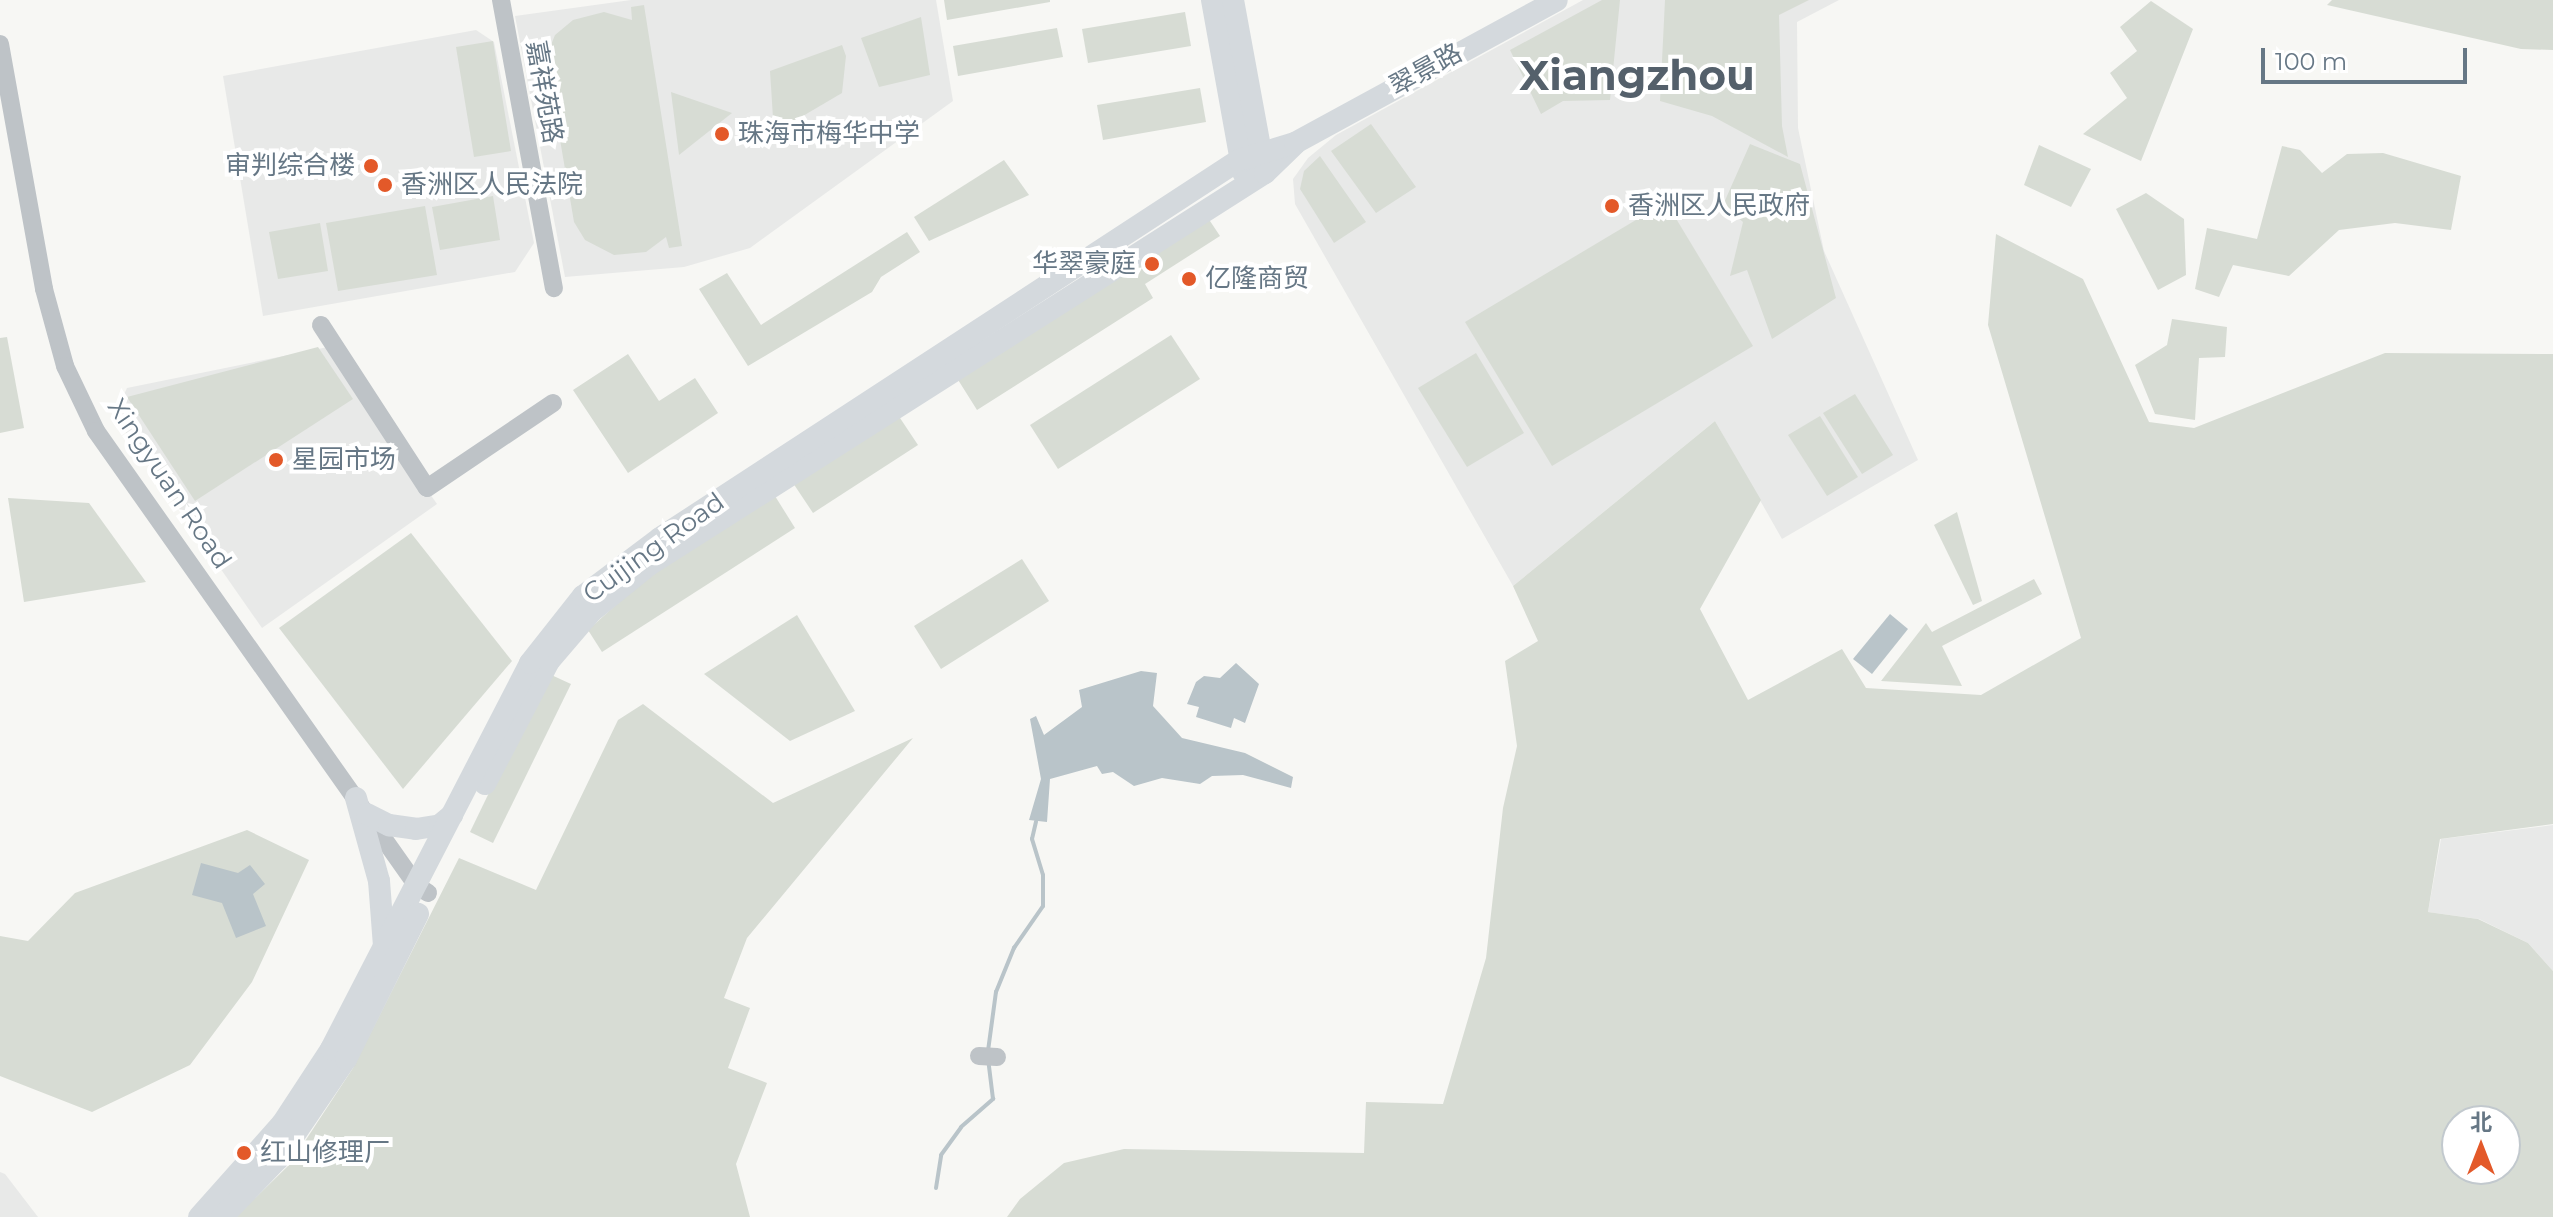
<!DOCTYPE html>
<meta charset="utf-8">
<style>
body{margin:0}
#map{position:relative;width:2553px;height:1217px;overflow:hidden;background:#f7f7f4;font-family:Montserrat,"Noto Sans SC",sans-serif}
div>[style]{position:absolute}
.built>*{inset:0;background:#e8e9e8}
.green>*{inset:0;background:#d7dcd4}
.water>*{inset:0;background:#b9c4c9}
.stream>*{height:4px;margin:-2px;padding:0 2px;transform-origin:2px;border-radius:2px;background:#b9c4c9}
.minor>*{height:18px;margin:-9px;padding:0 9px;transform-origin:9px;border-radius:9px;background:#bec3c7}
.major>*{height:22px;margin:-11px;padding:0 11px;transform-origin:11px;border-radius:11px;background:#d4d9dd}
.dots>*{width:22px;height:22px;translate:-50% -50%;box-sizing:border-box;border:4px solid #fff;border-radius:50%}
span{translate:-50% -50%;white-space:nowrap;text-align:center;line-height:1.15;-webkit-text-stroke:8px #fff;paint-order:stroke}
.street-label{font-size:26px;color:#667785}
.poi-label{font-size:26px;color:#667785}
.left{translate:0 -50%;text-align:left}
.right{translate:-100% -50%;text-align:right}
.town-label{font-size:42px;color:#54606b;font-weight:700}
.north{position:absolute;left:2441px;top:1105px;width:80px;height:80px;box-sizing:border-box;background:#fff;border:2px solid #c2c9ce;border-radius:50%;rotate:0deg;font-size:22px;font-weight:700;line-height:32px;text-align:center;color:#667785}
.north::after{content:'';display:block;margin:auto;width:28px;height:36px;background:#e35929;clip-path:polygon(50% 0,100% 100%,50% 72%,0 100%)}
.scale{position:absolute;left:2261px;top:48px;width:206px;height:36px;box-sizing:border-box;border:4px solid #667785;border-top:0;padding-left:10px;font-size:24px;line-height:28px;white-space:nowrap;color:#667785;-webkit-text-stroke:6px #fff;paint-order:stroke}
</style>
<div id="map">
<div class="built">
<i style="clip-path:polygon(631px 0,936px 0,953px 101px,750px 248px,684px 267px,565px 277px,515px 16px)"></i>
<i style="clip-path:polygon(1583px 0,1839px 0,1797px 22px,1798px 128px,1824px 251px,1918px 460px,1782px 539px,1715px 421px,1513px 586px,1295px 204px,1293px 179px,1308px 158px,1336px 135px)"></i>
<i style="clip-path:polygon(476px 30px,494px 42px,534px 243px,515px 272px,263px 316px,223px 76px)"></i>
<i style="clip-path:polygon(328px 347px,437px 504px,262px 628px,114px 416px,127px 388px)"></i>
<i style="clip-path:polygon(2553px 825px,2553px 971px,2528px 943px,2479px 919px,2428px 912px,2441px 839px)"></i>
<i style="clip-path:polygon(0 1172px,5px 1174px,38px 1217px,0 1217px)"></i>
</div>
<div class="green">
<i style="clip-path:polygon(944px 0,1050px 0,1050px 2px,947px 20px)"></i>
<i style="clip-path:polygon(1602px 0,1620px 0,1610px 100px,1563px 101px,1541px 114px,1510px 50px)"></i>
<i style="clip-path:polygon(1665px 0,1809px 0,1779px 15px,1782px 126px,1788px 157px,1712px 116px,1660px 101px)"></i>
<i style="clip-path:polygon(2332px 0,2553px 0,2553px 50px,2521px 49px,2327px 5px)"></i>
<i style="clip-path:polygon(2151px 1px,2193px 29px,2141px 161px,2083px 134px,2127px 98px,2110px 73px,2137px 51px,2120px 27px)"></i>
<i style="clip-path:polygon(644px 5px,682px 246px,669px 248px,666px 237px,646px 252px,614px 255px,585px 240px,574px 222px,546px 57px,555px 35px,573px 20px,604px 12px,632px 20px,631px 7px)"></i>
<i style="clip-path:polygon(1185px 12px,1191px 46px,1088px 63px,1082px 29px)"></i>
<i style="clip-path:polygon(921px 17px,930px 75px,879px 87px,861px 38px)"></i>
<i style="clip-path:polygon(1057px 28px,1063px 57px,958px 76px,953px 46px)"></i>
<i style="clip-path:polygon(493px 41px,511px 151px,474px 157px,456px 47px)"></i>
<i style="clip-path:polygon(842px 45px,846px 56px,842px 93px,774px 133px,770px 71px)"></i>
<i style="clip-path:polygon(1200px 88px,1206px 122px,1103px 140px,1097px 105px)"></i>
<i style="clip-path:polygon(671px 92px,732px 113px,679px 155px)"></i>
<i style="clip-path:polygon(1371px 124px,1416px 187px,1376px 213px,1331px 151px)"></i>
<i style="clip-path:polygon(1750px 144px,1800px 164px,1836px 298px,1772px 339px,1747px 270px,1730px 276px,1743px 222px,1723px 205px)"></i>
<i style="clip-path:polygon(2039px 145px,2091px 169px,2071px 207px,2024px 185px)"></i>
<i style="clip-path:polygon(2282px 146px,2300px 150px,2322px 173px,2347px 154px,2383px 153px,2461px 176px,2451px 230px,2395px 223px,2339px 230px,2289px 276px,2233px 265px,2219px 297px,2195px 289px,2207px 228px,2257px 239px)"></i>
<i style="clip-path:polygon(1320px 156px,1366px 222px,1334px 243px,1300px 189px,1304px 171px)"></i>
<i style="clip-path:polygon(1004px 160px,1029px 195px,929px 241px,914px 217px)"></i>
<i style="clip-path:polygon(2146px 193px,2184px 219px,2186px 275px,2158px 290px,2116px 209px)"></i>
<i style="clip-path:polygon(493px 196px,500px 240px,440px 250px,432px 207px)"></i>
<i style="clip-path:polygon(1666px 202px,1753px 346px,1552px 466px,1465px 322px)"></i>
<i style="clip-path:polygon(425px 206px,437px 275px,338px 291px,326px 223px)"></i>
<i style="clip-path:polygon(1206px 215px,1220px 236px,1145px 284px,1153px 298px,977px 410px,955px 375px)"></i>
<i style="clip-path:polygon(320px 223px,328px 271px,278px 279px,269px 232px)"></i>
<i style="clip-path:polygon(907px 232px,920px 252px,881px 277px,872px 292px,748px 366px,699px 289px,727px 273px,761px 325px)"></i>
<i style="clip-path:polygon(evenodd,1996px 234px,2083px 279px,2149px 422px,2194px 428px,2385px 353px,2553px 354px,2553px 824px,2440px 839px,2428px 912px,2478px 919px,2528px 943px,2553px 971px,2553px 1217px,1007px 1217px,1020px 1199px,1064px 1163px,1124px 1149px,1364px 1153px,1366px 1102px,1443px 1104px,1486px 958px,1503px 808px,1517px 746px,1505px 661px,1538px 641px,1513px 586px,1715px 421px,1761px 500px,1700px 609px,1748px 700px,1842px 649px,1866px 688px,1981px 695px,2081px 638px,1988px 325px,1996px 234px,2457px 1121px,2505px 1121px,2505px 1169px,2457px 1169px,2457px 1121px)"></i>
<i style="clip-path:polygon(2172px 319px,2227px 327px,2225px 357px,2199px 358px,2195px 420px,2155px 414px,2135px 365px,2167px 345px)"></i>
<i style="clip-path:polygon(1171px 335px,1200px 379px,1058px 469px,1030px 425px)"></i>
<i style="clip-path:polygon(7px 337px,24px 428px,0 433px,0 338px)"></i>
<i style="clip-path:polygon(318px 347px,353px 399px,195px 501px,127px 397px)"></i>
<i style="clip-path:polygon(1476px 353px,1524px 433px,1467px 467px,1418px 388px)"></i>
<i style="clip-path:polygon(628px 354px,659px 401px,695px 378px,718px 413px,628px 473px,573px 390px)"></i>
<i style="clip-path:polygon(1855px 394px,1893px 455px,1862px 474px,1823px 413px)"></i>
<i style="clip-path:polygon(896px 412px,918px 445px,813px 513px,791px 480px)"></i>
<i style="clip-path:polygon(1820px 416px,1858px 477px,1827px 496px,1788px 435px)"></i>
<i style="clip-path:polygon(775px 496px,795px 528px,602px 652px,588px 630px,656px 569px)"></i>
<i style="clip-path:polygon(8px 498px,89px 503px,146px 582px,24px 602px)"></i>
<i style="clip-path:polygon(1957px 512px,1982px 601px,1973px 605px,1934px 525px)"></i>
<i style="clip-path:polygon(411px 533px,512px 661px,403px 789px,279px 628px)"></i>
<i style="clip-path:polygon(1022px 559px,1049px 601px,941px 669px,914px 626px)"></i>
<i style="clip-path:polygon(2034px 579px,2042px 594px,1942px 646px,1962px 686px,1881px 681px,1926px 623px,1932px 632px)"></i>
<i style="clip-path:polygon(797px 615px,855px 711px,790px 741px,704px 674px)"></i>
<i style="clip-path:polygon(547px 673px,571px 684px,493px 843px,470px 832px)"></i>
<i style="clip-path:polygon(643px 704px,773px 803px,913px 738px,747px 938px,724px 998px,750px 1008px,728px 1068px,767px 1083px,736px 1164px,750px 1217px,236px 1217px,290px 1164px,353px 1068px,459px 858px,536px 890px,618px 720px)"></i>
<i style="clip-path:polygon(247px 830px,309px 860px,252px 982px,190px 1065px,92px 1112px,0 1076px,0 936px,28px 941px,75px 893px)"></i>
</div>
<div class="water">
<i style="clip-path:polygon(1890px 614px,1908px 629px,1872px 674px,1853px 659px)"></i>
<i style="clip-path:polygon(1236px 663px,1259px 684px,1245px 723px,1234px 718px,1231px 728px,1196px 717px,1199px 707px,1187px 704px,1196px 682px,1204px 676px,1220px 678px)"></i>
<i style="clip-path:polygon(1141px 671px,1157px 673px,1153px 706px,1182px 738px,1245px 753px,1293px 777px,1291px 788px,1243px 775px,1212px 776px,1200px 784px,1162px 778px,1134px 786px,1113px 772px,1102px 774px,1097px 766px,1050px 779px,1047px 822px,1029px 820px,1041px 779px,1030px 719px,1036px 716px,1044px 735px,1082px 707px,1079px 690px)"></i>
<i style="clip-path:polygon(201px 863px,238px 873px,250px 865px,265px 884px,253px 894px,266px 926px,236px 938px,222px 903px,192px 895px)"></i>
</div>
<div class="stream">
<i style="left:988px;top:1051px;width:60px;rotate:-82.3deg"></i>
<i style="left:996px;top:992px;width:48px;rotate:-67.8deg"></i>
<i style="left:1014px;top:948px;width:51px;rotate:-55.4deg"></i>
<i style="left:1043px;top:906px;width:31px;rotate:-90deg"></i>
<i style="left:1043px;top:875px;width:38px;rotate:-107deg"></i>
<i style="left:1032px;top:839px;width:18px;rotate:-77deg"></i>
<i style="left:936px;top:1188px;width:33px;rotate:-81deg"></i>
<i style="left:941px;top:1155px;width:34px;rotate:-54deg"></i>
<i style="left:961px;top:1127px;width:43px;rotate:-41.2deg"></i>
<i style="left:993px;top:1099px;width:35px;rotate:-97deg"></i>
</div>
<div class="minor">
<i style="left:501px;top:0;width:293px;rotate:79.6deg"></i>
<i style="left:0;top:44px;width:249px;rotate:79.8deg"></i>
<i style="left:44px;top:289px;width:80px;rotate:74.7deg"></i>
<i style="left:65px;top:366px;width:72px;rotate:64.5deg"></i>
<i style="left:96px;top:431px;width:557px;rotate:54.8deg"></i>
<i style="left:417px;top:886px;width:13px;rotate:32deg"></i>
<i style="left:321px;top:325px;width:194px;rotate:57deg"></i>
<i style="left:427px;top:488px;width:152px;rotate:-34deg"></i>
<i style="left:979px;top:1056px;width:18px;rotate:3deg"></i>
</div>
<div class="major">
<i style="left:1212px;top:0;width:175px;rotate:79.8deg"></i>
<i style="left:1233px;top:0;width:167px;rotate:79.6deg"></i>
<i style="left:485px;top:784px;width:139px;rotate:-62.5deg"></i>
<i style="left:549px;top:661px;width:65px;rotate:-49.4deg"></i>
<i style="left:591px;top:612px;width:75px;rotate:-39deg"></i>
<i style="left:649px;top:565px;width:730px;rotate:-32.47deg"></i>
<i style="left:1265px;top:173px;width:42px;rotate:-44deg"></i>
<i style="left:356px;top:798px;width:86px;rotate:74.5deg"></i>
<i style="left:379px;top:881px;width:65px;rotate:85.6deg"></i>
<i style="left:367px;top:814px;width:25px;rotate:27deg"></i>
<i style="left:389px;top:825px;width:27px;rotate:8deg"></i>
<i style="left:416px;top:829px;width:24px;rotate:-9deg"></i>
<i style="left:440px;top:825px;width:16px;rotate:-40deg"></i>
<i style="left:199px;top:1217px;width:125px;rotate:-48.3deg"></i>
<i style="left:282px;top:1124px;width:90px;rotate:-56.8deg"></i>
<i style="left:331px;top:1049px;width:434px;rotate:-62.7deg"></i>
<i style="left:530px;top:663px;width:85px;rotate:-51.7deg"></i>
<i style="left:583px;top:596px;width:96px;rotate:-37deg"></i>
<i style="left:660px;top:538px;width:691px;rotate:-33.14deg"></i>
<i style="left:1239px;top:160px;width:59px;rotate:-16.9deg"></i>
<i style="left:1295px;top:143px;width:298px;rotate:-28.6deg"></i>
<i style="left:222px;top:1217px;width:81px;rotate:-46deg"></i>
<i style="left:278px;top:1159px;width:121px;rotate:-55.8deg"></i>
<i style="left:346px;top:1059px;width:162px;rotate:-63.6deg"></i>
</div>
<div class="dots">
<i style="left:722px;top:134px;background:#e35929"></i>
<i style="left:371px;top:166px;background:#e35929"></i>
<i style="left:385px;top:185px;background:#e35929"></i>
<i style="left:1612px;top:206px;background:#e35929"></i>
<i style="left:1152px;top:264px;background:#e35929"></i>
<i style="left:1189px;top:279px;background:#e35929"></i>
<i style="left:276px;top:460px;background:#e35929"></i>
<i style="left:244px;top:1153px;background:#e35929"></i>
</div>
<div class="street-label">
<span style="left:1426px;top:70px;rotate:-29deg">翠景路</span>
<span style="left:544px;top:92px;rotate:80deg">嘉祥苑路</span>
<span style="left:169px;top:484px;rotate:56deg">Xingyuan Road</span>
<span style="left:654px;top:548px;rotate:-36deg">Cuijing Road</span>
</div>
<div class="poi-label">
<span class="left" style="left:738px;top:134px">珠海市梅华中学</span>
<span class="right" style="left:355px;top:166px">审判综合楼</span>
<span class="left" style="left:401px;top:185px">香洲区人民法院</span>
<span class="left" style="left:1628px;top:206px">香洲区人民政府</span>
<span class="right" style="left:1136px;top:264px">华翠豪庭</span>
<span class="left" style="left:1205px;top:279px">亿隆商贸</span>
<span class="left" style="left:292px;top:460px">星园市场</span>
<span class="left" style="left:260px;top:1153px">红山修理厂</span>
</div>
<div class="town-label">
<span style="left:1637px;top:75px">Xiangzhou</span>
</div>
<div class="north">北</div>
<div class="scale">100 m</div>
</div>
